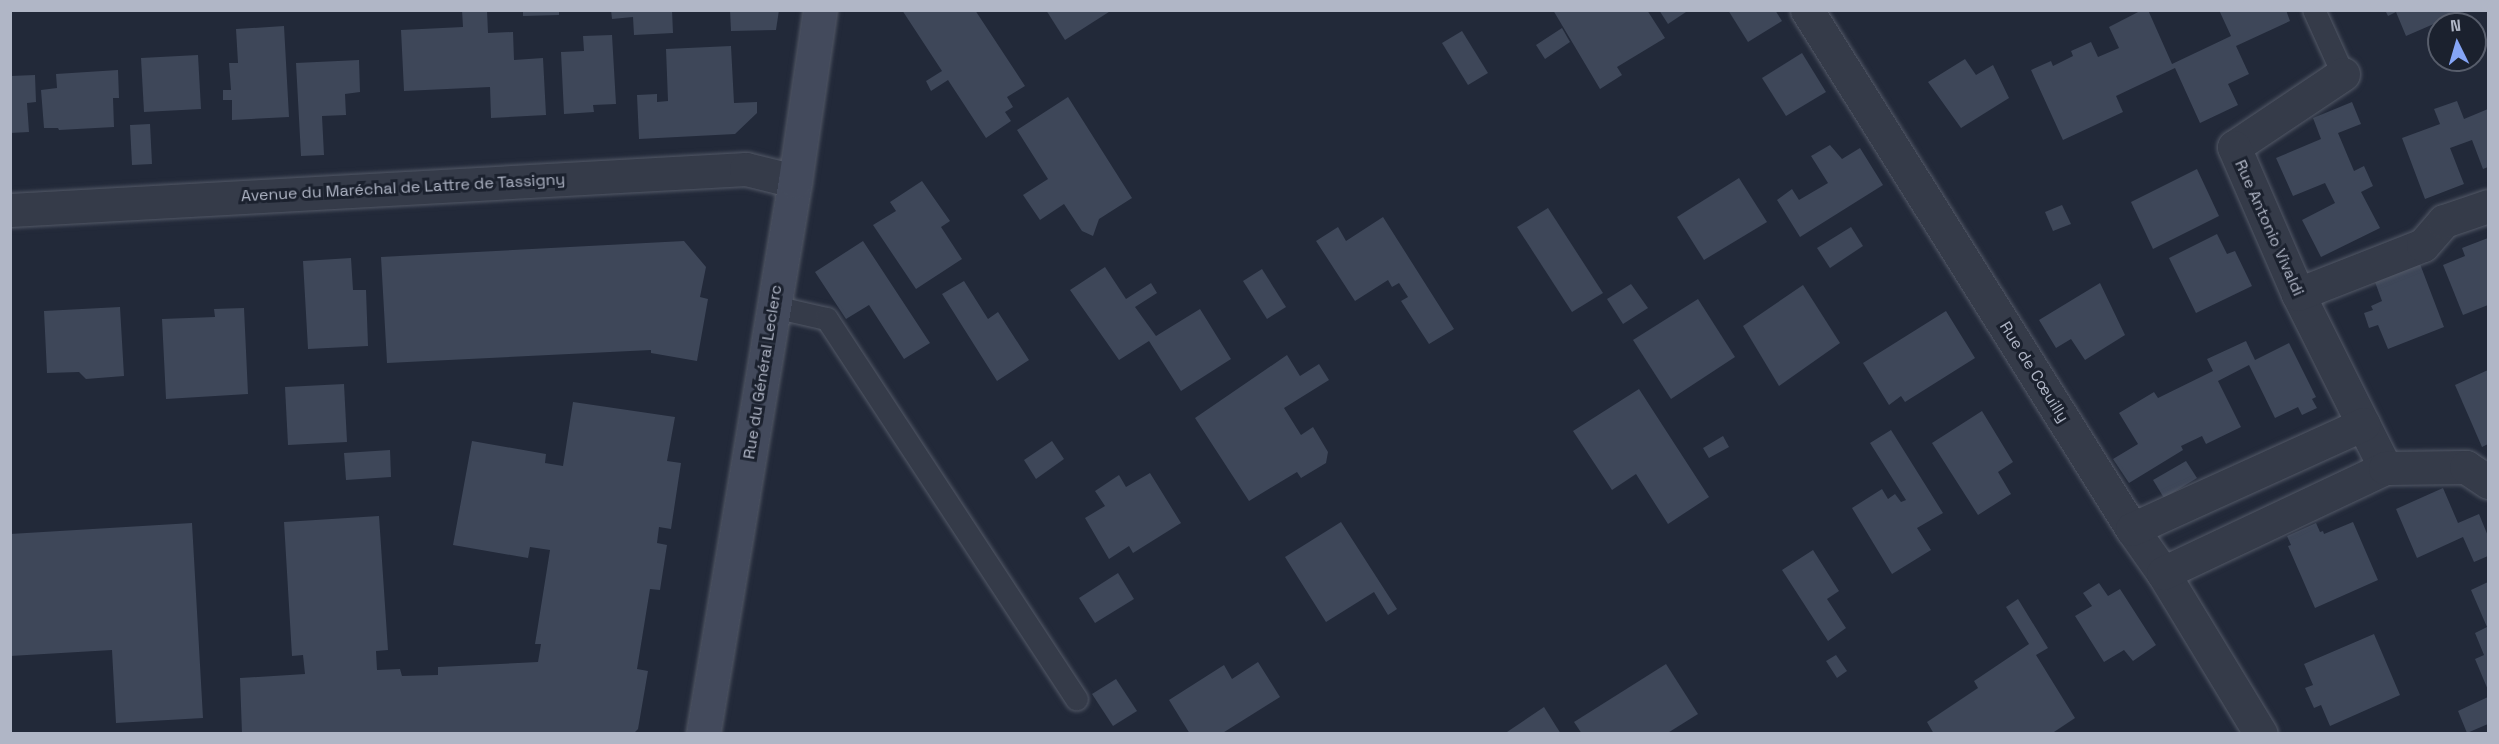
<!DOCTYPE html>
<meta charset="utf-8">
<style>
body{margin:0}
#map{position:relative;width:2499px;height:744px;overflow:hidden;background:#222939;font-family:"Space Grotesk",sans-serif}
div>[style]{position:absolute}
.building>*{inset:0;background:#3e4759}
.roads{filter:drop-shadow(0 0 2px #535967) drop-shadow(0 0 2px #535967)}
.lane>*{height:22px;margin:-11px;padding:0 11px;transform-origin:11px;border-radius:11px;background:#353b49}
.street>*{height:33px;margin:-16.5px;padding:0 16.5px;transform-origin:16.5px;border-radius:16.5px;background:#353b49}
.secondary>*{height:33px;margin:-16.5px;padding:0 16.5px;transform-origin:16.5px;border-radius:16.5px;background:#434a5c}
span{translate:-50% -50%;white-space:nowrap;text-align:center;line-height:1.15;-webkit-text-stroke:6px #1b212e;paint-order:stroke}
.street-label{font-size:16px;color:#b0b6c6}
.frame{position:absolute;inset:0;border:12px solid #b0b6c6;pointer-events:none}
.north{position:absolute;left:2427px;top:12px;width:60px;height:60px;box-sizing:border-box;background:#1b212e;border:2px solid #575d6b;border-radius:50%;rotate:355deg;font-size:16px;font-weight:700;line-height:24px;text-align:center;color:#b0b6c6}
.north::after{content:'';display:block;margin:auto;width:21px;height:27px;background:#85a5f6;clip-path:polygon(50% 0,100% 100%,50% 72%,0 100%)}
</style>
<div id="map">
<div class="building">
<i style="clip-path:polygon(462px 10px,487px 10px,488px 33px,513px 32px,514px 60px,543px 58px,546px 115px,491px 118px,490px 87px,404px 91px,401px 30px,463px 27px)"></i>
<i style="clip-path:polygon(523px 10px,559px 10px,559px 15px,523px 16px)"></i>
<i style="clip-path:polygon(611px 10px,672px 10px,673px 33px,634px 35px,633px 17px,612px 19px)"></i>
<i style="clip-path:polygon(730px 10px,779px 10px,776px 30px,731px 31px)"></i>
<i style="clip-path:polygon(902px 10px,975px 10px,1025px 86px,1007px 97px,1013px 107px,1005px 112px,1011px 121px,986px 138px,948px 80px,931px 91px,926px 81px,942px 71px)"></i>
<i style="clip-path:polygon(1046px 10px,1112px 10px,1065px 40px)"></i>
<i style="clip-path:polygon(1553px 10px,1647px 10px,1665px 38px,1617px 67px,1622px 75px,1600px 89px)"></i>
<i style="clip-path:polygon(1659px 10px,1689px 10px,1668px 24px)"></i>
<i style="clip-path:polygon(1728px 10px,1775px 10px,1782px 21px,1748px 42px)"></i>
<i style="clip-path:polygon(2142px 10px,2148px 10px,2172px 64px,2231px 36px,2219px 10px,2286px 10px,2290px 21px,2236px 46px,2249px 74px,2228px 84px,2238px 105px,2200px 123px,2175px 68px,2116px 96px,2123px 112px,2063px 140px,2031px 70px,2051px 61px,2053px 66px,2073px 56px,2071px 51px,2091px 42px,2098px 57px,2119px 48px,2109px 27px)"></i>
<i style="clip-path:polygon(2385px 10px,2466px 10px,2406px 36px,2396px 12px,2388px 16px)"></i>
<i style="clip-path:polygon(284px 26px,289px 117px,232px 120px,232px 100px,223px 100px,223px 90px,231px 90px,229px 63px,238px 63px,236px 29px)"></i>
<i style="clip-path:polygon(1562px 28px,1570px 42px,1545px 59px,1536px 45px)"></i>
<i style="clip-path:polygon(1462px 31px,1488px 73px,1468px 85px,1442px 43px)"></i>
<i style="clip-path:polygon(612px 35px,616px 104px,593px 105px,594px 112px,564px 114px,561px 52px,584px 51px,583px 36px)"></i>
<i style="clip-path:polygon(731px 46px,734px 103px,757px 102px,757px 113px,735px 134px,639px 139px,637px 95px,657px 94px,657px 102px,668px 101px,666px 49px)"></i>
<i style="clip-path:polygon(1802px 53px,1826px 92px,1786px 116px,1762px 78px)"></i>
<i style="clip-path:polygon(198px 55px,201px 109px,144px 112px,141px 58px)"></i>
<i style="clip-path:polygon(1965px 59px,1976px 75px,1993px 65px,2009px 98px,1961px 128px,1928px 82px)"></i>
<i style="clip-path:polygon(359px 60px,360px 92px,345px 94px,346px 115px,322px 116px,324px 155px,301px 156px,296px 63px)"></i>
<i style="clip-path:polygon(118px 70px,119px 98px,113px 98px,114px 127px,59px 130px,58px 128px,44px 128px,41px 90px,57px 88px,56px 74px)"></i>
<i style="clip-path:polygon(35px 75px,36px 102px,27px 103px,29px 132px,10px 133px,10px 76px)"></i>
<i style="clip-path:polygon(1068px 97px,1132px 198px,1099px 219px,1093px 236px,1082px 231px,1064px 204px,1040px 220px,1023px 195px,1048px 179px,1017px 130px)"></i>
<i style="clip-path:polygon(2457px 101px,2464px 119px,2488px 109px,2488px 167px,2483px 169px,2472px 140px,2450px 148px,2464px 184px,2425px 199px,2402px 138px,2440px 124px,2434px 109px)"></i>
<i style="clip-path:polygon(2352px 102px,2361px 124px,2338px 133px,2354px 171px,2364px 166px,2373px 186px,2361px 192px,2380px 228px,2321px 257px,2302px 220px,2335px 203px,2325px 183px,2293px 196px,2276px 158px,2321px 139px,2313px 118px)"></i>
<i style="clip-path:polygon(150px 124px,152px 164px,132px 165px,130px 125px)"></i>
<i style="clip-path:polygon(1830px 145px,1842px 159px,1860px 148px,1883px 185px,1800px 237px,1777px 200px,1792px 189px,1799px 200px,1828px 183px,1811px 156px)"></i>
<i style="clip-path:polygon(2197px 169px,2219px 216px,2153px 249px,2131px 202px)"></i>
<i style="clip-path:polygon(1739px 178px,1767px 222px,1704px 260px,1677px 217px)"></i>
<i style="clip-path:polygon(922px 181px,950px 221px,941px 227px,962px 259px,916px 289px,873px 225px,896px 211px,890px 202px)"></i>
<i style="clip-path:polygon(2062px 205px,2071px 224px,2053px 231px,2045px 212px)"></i>
<i style="clip-path:polygon(1548px 208px,1603px 293px,1572px 312px,1517px 227px)"></i>
<i style="clip-path:polygon(1383px 217px,1454px 329px,1429px 344px,1401px 301px,1408px 297px,1399px 283px,1392px 287px,1388px 280px,1355px 301px,1316px 241px,1338px 227px,1346px 241px)"></i>
<i style="clip-path:polygon(1851px 227px,1863px 246px,1830px 268px,1817px 248px)"></i>
<i style="clip-path:polygon(2217px 234px,2227px 254px,2235px 251px,2252px 286px,2196px 313px,2169px 258px)"></i>
<i style="clip-path:polygon(2488px 238px,2488px 305px,2463px 315px,2443px 265px,2465px 256px,2462px 248px)"></i>
<i style="clip-path:polygon(684px 241px,706px 267px,700px 297px,708px 299px,697px 361px,651px 353px,651px 350px,387px 363px,381px 257px)"></i>
<i style="clip-path:polygon(863px 241px,930px 343px,904px 359px,869px 305px,846px 319px,815px 272px)"></i>
<i style="clip-path:polygon(351px 258px,353px 290px,366px 290px,368px 346px,308px 349px,303px 261px)"></i>
<i style="clip-path:polygon(2420px 264px,2444px 327px,2388px 349px,2378px 325px,2369px 328px,2364px 313px,2373px 310px,2371px 306px,2382px 301px,2375px 282px)"></i>
<i style="clip-path:polygon(1105px 267px,1126px 299px,1151px 283px,1157px 293px,1135px 307px,1156px 336px,1200px 309px,1231px 359px,1181px 391px,1149px 341px,1119px 360px,1070px 290px)"></i>
<i style="clip-path:polygon(1262px 269px,1286px 307px,1267px 319px,1243px 281px)"></i>
<i style="clip-path:polygon(964px 281px,988px 319px,998px 312px,1029px 360px,997px 381px,942px 294px)"></i>
<i style="clip-path:polygon(2100px 283px,2125px 335px,2085px 360px,2071px 339px,2056px 348px,2039px 320px)"></i>
<i style="clip-path:polygon(1631px 284px,1648px 308px,1623px 324px,1607px 299px)"></i>
<i style="clip-path:polygon(1803px 285px,1840px 343px,1779px 386px,1743px 326px)"></i>
<i style="clip-path:polygon(1698px 299px,1735px 357px,1671px 399px,1633px 340px)"></i>
<i style="clip-path:polygon(120px 307px,124px 376px,86px 379px,79px 372px,47px 373px,44px 311px)"></i>
<i style="clip-path:polygon(244px 308px,248px 394px,166px 399px,162px 319px,215px 317px,214px 309px)"></i>
<i style="clip-path:polygon(1946px 311px,1975px 358px,1905px 402px,1901px 396px,1889px 405px,1863px 363px)"></i>
<i style="clip-path:polygon(2246px 341px,2255px 360px,2289px 343px,2316px 397px,2312px 399px,2317px 408px,2302px 415px,2298px 407px,2275px 418px,2249px 365px,2218px 381px,2241px 427px,2206px 444px,2202px 436px,2181px 446px,2183px 450px,2129px 483px,2113px 459px,2138px 444px,2119px 413px,2154px 392px,2158px 398px,2213px 371px,2207px 359px)"></i>
<i style="clip-path:polygon(1287px 355px,1300px 376px,1319px 364px,1329px 380px,1284px 408px,1301px 435px,1313px 427px,1328px 452px,1326px 463px,1301px 478px,1297px 472px,1249px 501px,1195px 418px)"></i>
<i style="clip-path:polygon(2488px 370px,2488px 444px,2482px 447px,2455px 385px)"></i>
<i style="clip-path:polygon(344px 384px,347px 442px,288px 445px,285px 387px)"></i>
<i style="clip-path:polygon(1639px 389px,1709px 497px,1668px 524px,1636px 474px,1612px 490px,1573px 431px)"></i>
<i style="clip-path:polygon(573px 402px,675px 417px,667px 461px,681px 463px,671px 529px,659px 527px,657px 543px,667px 545px,660px 590px,650px 589px,637px 669px,648px 671px,638px 729px,633px 734px,242px 734px,240px 678px,305px 674px,303px 655px,292px 656px,284px 522px,379px 516px,388px 650px,376px 651px,377px 670px,400px 669px,402px 676px,438px 675px,438px 667px,538px 662px,541px 644px,535px 644px,550px 550px,530px 547px,528px 558px,453px 545px,472px 441px,546px 454px,545px 463px,563px 466px)"></i>
<i style="clip-path:polygon(1982px 411px,2013px 462px,1998px 472px,2011px 494px,1978px 515px,1932px 443px)"></i>
<i style="clip-path:polygon(1891px 430px,1943px 513px,1917px 528px,1931px 550px,1892px 574px,1852px 508px,1882px 489px,1888px 499px,1895px 494px,1901px 502px,1906px 500px,1870px 443px)"></i>
<i style="clip-path:polygon(1723px 436px,1729px 447px,1709px 458px,1703px 448px)"></i>
<i style="clip-path:polygon(1052px 441px,1064px 459px,1036px 479px,1024px 460px)"></i>
<i style="clip-path:polygon(390px 450px,391px 477px,346px 480px,344px 453px)"></i>
<i style="clip-path:polygon(2186px 461px,2197px 478px,2164px 498px,2153px 480px)"></i>
<i style="clip-path:polygon(1150px 473px,1181px 523px,1133px 553px,1129px 546px,1109px 559px,1085px 518px,1105px 506px,1095px 491px,1119px 475px,1126px 487px)"></i>
<i style="clip-path:polygon(2443px 488px,2458px 523px,2479px 514px,2488px 536px,2488px 556px,2474px 562px,2463px 537px,2417px 558px,2396px 509px)"></i>
<i style="clip-path:polygon(1341px 522px,1397px 609px,1388px 615px,1374px 592px,1326px 622px,1285px 557px)"></i>
<i style="clip-path:polygon(2353px 522px,2378px 580px,2315px 608px,2288px 546px,2291px 545px,2287px 536px,2316px 523px,2320px 532px,2323px 531px,2324px 534px)"></i>
<i style="clip-path:polygon(192px 523px,203px 718px,116px 723px,112px 650px,10px 656px,10px 534px)"></i>
<i style="clip-path:polygon(1813px 550px,1839px 591px,1827px 599px,1846px 628px,1828px 641px,1782px 570px)"></i>
<i style="clip-path:polygon(1118px 573px,1134px 599px,1095px 623px,1079px 598px)"></i>
<i style="clip-path:polygon(2488px 582px,2488px 690px,2475px 659px,2484px 655px,2475px 633px,2487px 627px,2471px 590px)"></i>
<i style="clip-path:polygon(2099px 583px,2108px 596px,2120px 589px,2156px 645px,2133px 661px,2124px 650px,2104px 662px,2075px 616px,2092px 606px,2083px 593px)"></i>
<i style="clip-path:polygon(2018px 599px,2048px 648px,2036px 655px,2075px 718px,2051px 734px,1934px 734px,1927px 722px,1978px 688px,1974px 681px,2029px 644px,2006px 607px)"></i>
<i style="clip-path:polygon(2374px 634px,2400px 695px,2330px 726px,2321px 705px,2314px 708px,2305px 688px,2313px 685px,2304px 664px)"></i>
<i style="clip-path:polygon(1836px 655px,1847px 671px,1837px 678px,1826px 661px)"></i>
<i style="clip-path:polygon(1258px 662px,1280px 697px,1221px 734px,1190px 734px,1169px 700px,1224px 665px,1232px 679px)"></i>
<i style="clip-path:polygon(1666px 664px,1698px 714px,1666px 734px,1582px 734px,1574px 722px)"></i>
<i style="clip-path:polygon(1116px 679px,1137px 711px,1113px 726px,1092px 694px)"></i>
<i style="clip-path:polygon(2488px 697px,2488px 724px,2467px 733px,2458px 711px)"></i>
<i style="clip-path:polygon(1544px 707px,1561px 734px,1504px 734px)"></i>
</div>
<div class="roads">
<div class="lane">
<i style="left:2314px;top:10px;width:70px;rotate:65.6deg"></i>
<i style="left:774px;top:307px;width:54px;rotate:12.8deg"></i>
<i style="left:827px;top:319px;width:455px;rotate:56.7deg"></i>
</div>
<div class="street">
<i style="left:1807px;top:10px;width:612px;rotate:57.95deg"></i>
<i style="left:2132px;top:529px;width:54px;rotate:54.8deg"></i>
<i style="left:2163px;top:573px;width:188px;rotate:58.7deg"></i>
<i style="left:2343px;top:74px;width:131px;rotate:146.2deg"></i>
<i style="left:2234px;top:147px;width:160px;rotate:66.5deg"></i>
<i style="left:2298px;top:294px;width:195px;rotate:63.4deg"></i>
<i style="left:10px;top:210px;width:737px;rotate:-3.19deg"></i>
<i style="left:746px;top:169px;width:50px;rotate:13.8deg"></i>
<i style="left:2298px;top:294px;width:134px;rotate:-21.4deg"></i>
<i style="left:2423px;top:245px;width:32px;rotate:-49deg"></i>
<i style="left:2444px;top:221px;width:46px;rotate:-18.8deg"></i>
<i style="left:2132px;top:529px;width:254px;rotate:-24.4deg"></i>
<i style="left:2163px;top:573px;width:246px;rotate:-25.3deg"></i>
<i style="left:2385px;top:468px;width:81px;rotate:-0.7deg"></i>
<i style="left:2466px;top:467px;width:27px;rotate:34deg"></i>
</div>
<div class="secondary">
<i style="left:703px;top:734px;width:561px;rotate:-80.55deg"></i>
<i style="left:795px;top:181px;width:173px;rotate:-81.7deg"></i>
</div>
</div>
<div class="street-label">
<span style="left:403px;top:188px;rotate:-3deg">Avenue du Maréchal de Lattre de Tassigny</span>
<span style="left:2269px;top:228px;rotate:66deg">Rue Antonio Vivaldi</span>
<span style="left:763px;top:372px;rotate:-81deg">Rue du Général Leclerc</span>
<span style="left:2034px;top:372px;rotate:58deg">Rue de Cœuilly</span>
</div>
<div class="frame"></div>
<div class="north">N</div>
</div>
